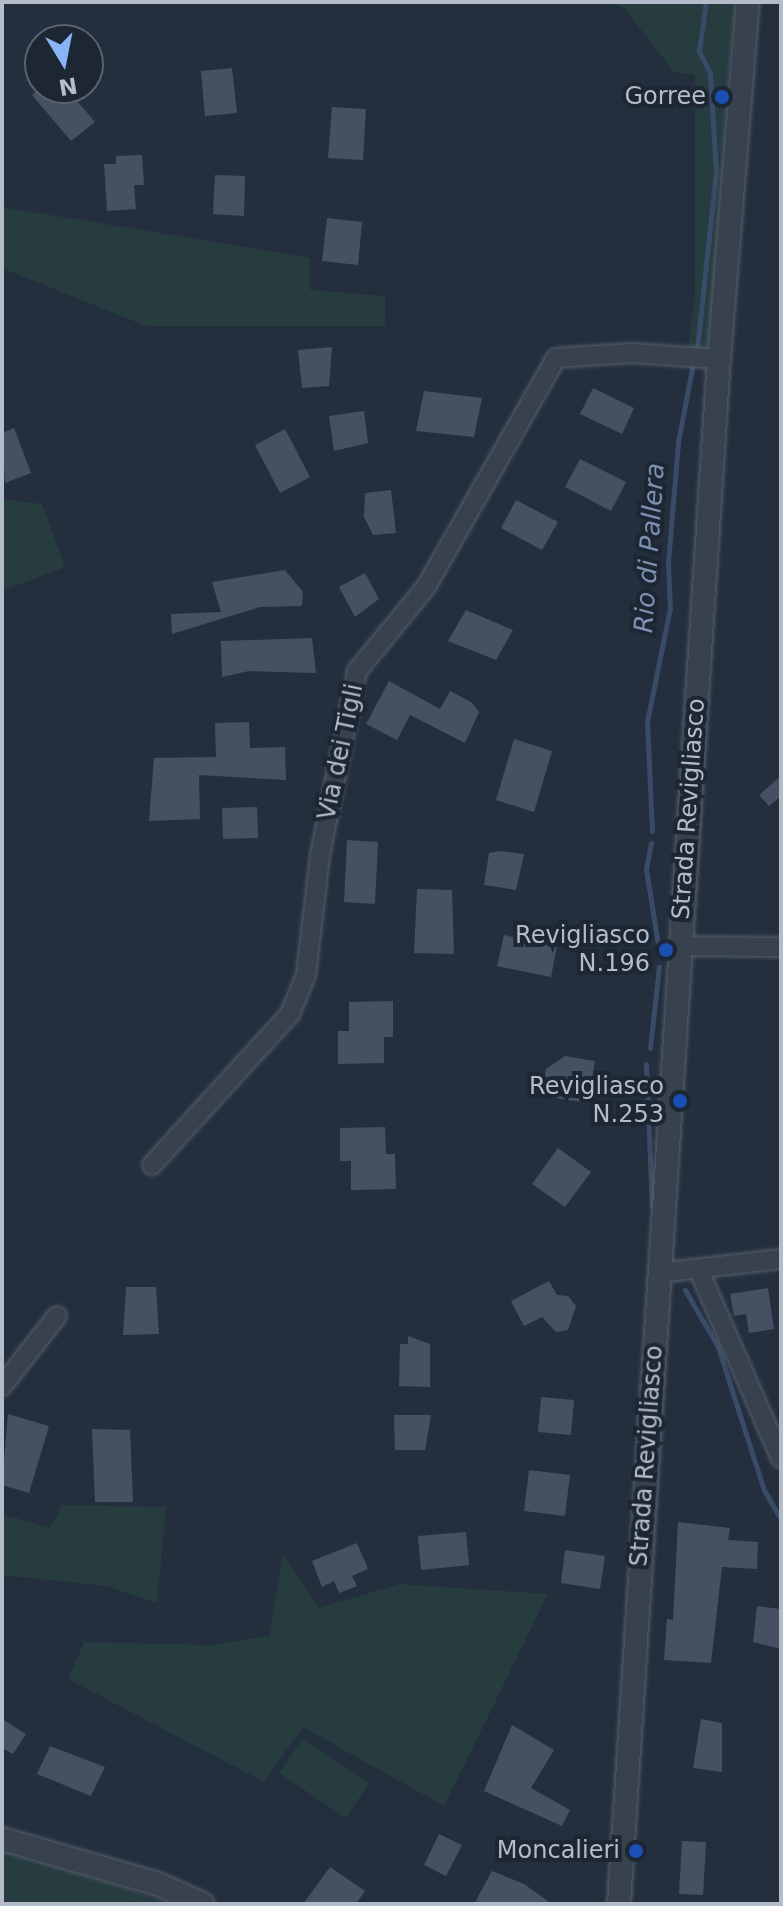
<!DOCTYPE html>
<style>
body{margin:0}
#map{position:relative;width:783px;height:1906px;overflow:hidden;background:#242f3e;font-family:"DejaVu Sans",sans-serif}
div>[style]{position:absolute}
.green>*{inset:0;background:#263c3f}
.stream>*{height:5px;margin:-2.5px;padding:0 2.5px;transform-origin:2.5px;border-radius:2.5px;background:#394c67}
.building>*{inset:0;background:#455162}
.roads{filter:drop-shadow(0 0 2px #565f6c) drop-shadow(0 0 2px #565f6c)}
.minor>*{height:18px;margin:-9px;padding:0 9px;transform-origin:9px;border-radius:9px;background:#38414e}
.tertiary>*{height:22px;margin:-11px;padding:0 11px;transform-origin:11px;border-radius:11px;background:#38414e}
.dots>*{width:22px;height:22px;translate:-50% -50%;box-sizing:border-box;border:4px solid #1d2633;border-radius:50%}
span{translate:-50% -50%;white-space:nowrap;text-align:center;line-height:1.15;-webkit-text-stroke:8px #1d2633;paint-order:stroke}
.poi-label{font-size:24px;color:#b4bcc9}
.right{translate:-100% -50%;text-align:right}
.street-label{font-size:24px;color:#b4bcc9}
.water-label{font-size:26px;color:#7c92b1;font-style:italic}
.frame{position:absolute;inset:0;border:4px solid #b4bcc9;pointer-events:none}
.north{position:absolute;left:24px;top:24px;width:80px;height:80px;box-sizing:border-box;background:#1d2633;border:2px solid #59626f;border-radius:50%;rotate:170deg;font-size:22px;font-weight:700;line-height:32px;text-align:center;color:#b4bcc9}
.north::after{content:'';display:block;margin:auto;width:28px;height:36px;background:#8ab4f8;clip-path:polygon(50% 0,100% 100%,50% 72%,0 100%)}
</style>
<div id="map">
<div class="green">
<i style="clip-path:polygon(608px 2px,734px 2px,709px 354px,688px 352px,695px 294px,695px 75px,674px 72px,624px 8px)"></i>
<i style="clip-path:polygon(2px 207px,310px 258px,310px 290px,385px 296px,385px 326px,146px 326px,2px 268px)"></i>
<i style="clip-path:polygon(2px 499px,42px 504px,65px 567px,2px 591px)"></i>
<i style="clip-path:polygon(62px 1505px,166px 1507px,157px 1603px,106px 1586px,2px 1575px,2px 1514px,50px 1528px)"></i>
<i style="clip-path:polygon(283px 1554px,319px 1608px,400px 1584px,548px 1594px,444px 1806px,303px 1727px,264px 1782px,68px 1679px,84px 1642px,213px 1645px,269px 1636px)"></i>
<i style="clip-path:polygon(302px 1739px,369px 1783px,346px 1818px,279px 1773px)"></i>
<i style="clip-path:polygon(2px 1851px,94px 1878px,173px 1904px,2px 1904px)"></i>
</div>
<div class="stream">
<i style="left:697px;top:349px;width:178px;rotate:-83.9deg"></i>
<i style="left:716px;top:172px;width:99px;rotate:-93.5deg"></i>
<i style="left:710px;top:73px;width:25px;rotate:-117deg"></i>
<i style="left:699px;top:51px;width:49px;rotate:-81.9deg"></i>
<i style="left:652px;top:831px;width:109px;rotate:-92.6deg"></i>
<i style="left:647px;top:722px;width:116px;rotate:-78.6deg"></i>
<i style="left:670px;top:608px;width:46px;rotate:-92.5deg"></i>
<i style="left:668px;top:562px;width:120px;rotate:-85.2deg"></i>
<i style="left:678px;top:442px;width:80px;rotate:-79.2deg"></i>
<i style="left:651px;top:843px;width:26px;rotate:101deg"></i>
<i style="left:646px;top:869px;width:83px;rotate:81deg"></i>
<i style="left:650px;top:1048px;width:82px;rotate:-83.7deg"></i>
<i style="left:646px;top:1064px;width:142px;rotate:87.6deg"></i>
<i style="left:685px;top:1290px;width:66px;rotate:59.9deg"></i>
<i style="left:718px;top:1347px;width:150px;rotate:72.2deg"></i>
<i style="left:764px;top:1490px;width:34px;rotate:60deg"></i>
</div>
<div class="building">
<i style="clip-path:polygon(232px 68px,237px 113px,205px 116px,201px 71px)"></i>
<i style="clip-path:polygon(41px 88px,95px 88px,78px 102px,95px 122px,71px 141px,32px 95px)"></i>
<i style="clip-path:polygon(332px 107px,366px 109px,363px 160px,328px 158px)"></i>
<i style="clip-path:polygon(142px 155px,144px 185px,134px 185px,136px 209px,107px 211px,104px 164px,116px 164px,116px 156px)"></i>
<i style="clip-path:polygon(215px 175px,245px 176px,244px 216px,213px 214px)"></i>
<i style="clip-path:polygon(327px 218px,362px 222px,358px 265px,322px 261px)"></i>
<i style="clip-path:polygon(332px 347px,329px 386px,302px 388px,298px 350px)"></i>
<i style="clip-path:polygon(593px 388px,634px 408px,622px 434px,580px 414px)"></i>
<i style="clip-path:polygon(424px 391px,482px 398px,474px 437px,416px 431px)"></i>
<i style="clip-path:polygon(364px 411px,368px 443px,334px 451px,329px 416px)"></i>
<i style="clip-path:polygon(14px 428px,31px 473px,5px 483px,2px 433px)"></i>
<i style="clip-path:polygon(285px 429px,310px 477px,280px 493px,255px 445px)"></i>
<i style="clip-path:polygon(580px 459px,626px 482px,611px 511px,565px 487px)"></i>
<i style="clip-path:polygon(391px 490px,396px 533px,373px 535px,364px 517px,365px 493px)"></i>
<i style="clip-path:polygon(516px 500px,558px 522px,542px 550px,501px 528px)"></i>
<i style="clip-path:polygon(285px 570px,303px 592px,302px 606px,260px 607px,172px 634px,171px 614px,221px 612px,212px 582px)"></i>
<i style="clip-path:polygon(365px 573px,379px 599px,355px 617px,339px 587px)"></i>
<i style="clip-path:polygon(466px 610px,513px 630px,496px 660px,448px 641px)"></i>
<i style="clip-path:polygon(312px 638px,316px 673px,249px 671px,222px 677px,221px 641px)"></i>
<i style="clip-path:polygon(389px 681px,440px 709px,450px 691px,471px 702px,479px 712px,465px 743px,410px 715px,397px 740px,366px 724px)"></i>
<i style="clip-path:polygon(249px 722px,250px 748px,285px 747px,286px 780px,199px 775px,200px 819px,149px 821px,154px 758px,216px 757px,215px 723px)"></i>
<i style="clip-path:polygon(514px 739px,552px 751px,534px 812px,496px 800px)"></i>
<i style="clip-path:polygon(781px 776px,781px 796px,769px 806px,759px 795px)"></i>
<i style="clip-path:polygon(257px 807px,258px 838px,223px 839px,222px 808px)"></i>
<i style="clip-path:polygon(347px 840px,378px 842px,375px 904px,344px 902px)"></i>
<i style="clip-path:polygon(501px 851px,524px 854px,516px 890px,484px 885px,489px 853px)"></i>
<i style="clip-path:polygon(417px 889px,452px 890px,454px 954px,414px 953px)"></i>
<i style="clip-path:polygon(525px 925px,540px 928px,537px 942px,557px 946px,551px 977px,497px 966px,504px 935px,522px 939px)"></i>
<i style="clip-path:polygon(393px 1001px,393px 1037px,384px 1037px,384px 1063px,338px 1064px,338px 1031px,349px 1031px,349px 1002px)"></i>
<i style="clip-path:polygon(565px 1056px,595px 1061px,588px 1103px,542px 1096px,546px 1069px)"></i>
<i style="clip-path:polygon(385px 1127px,386px 1154px,395px 1154px,396px 1189px,351px 1190px,351px 1161px,340px 1161px,340px 1128px)"></i>
<i style="clip-path:polygon(558px 1148px,591px 1172px,565px 1207px,532px 1184px)"></i>
<i style="clip-path:polygon(549px 1281px,557px 1295px,568px 1296px,576px 1306px,568px 1330px,556px 1332px,542px 1317px,524px 1326px,511px 1301px)"></i>
<i style="clip-path:polygon(126px 1287px,156px 1287px,159px 1334px,123px 1335px)"></i>
<i style="clip-path:polygon(768px 1288px,774px 1329px,749px 1333px,746px 1314px,734px 1316px,730px 1294px)"></i>
<i style="clip-path:polygon(408px 1336px,430px 1344px,430px 1387px,399px 1386px,400px 1344px,408px 1344px)"></i>
<i style="clip-path:polygon(541px 1397px,574px 1400px,571px 1435px,538px 1432px)"></i>
<i style="clip-path:polygon(8px 1414px,49px 1426px,29px 1493px,2px 1485px)"></i>
<i style="clip-path:polygon(394px 1415px,431px 1415px,425px 1450px,395px 1450px)"></i>
<i style="clip-path:polygon(92px 1429px,130px 1430px,133px 1502px,95px 1502px)"></i>
<i style="clip-path:polygon(529px 1470px,570px 1475px,565px 1516px,524px 1511px)"></i>
<i style="clip-path:polygon(678px 1522px,730px 1528px,728px 1540px,758px 1542px,757px 1569px,722px 1567px,711px 1663px,664px 1660px,667px 1619px,673px 1620px)"></i>
<i style="clip-path:polygon(466px 1532px,469px 1565px,421px 1570px,418px 1536px)"></i>
<i style="clip-path:polygon(357px 1543px,368px 1569px,352px 1576px,357px 1586px,339px 1593px,334px 1581px,322px 1587px,312px 1561px)"></i>
<i style="clip-path:polygon(565px 1550px,605px 1556px,600px 1589px,561px 1583px)"></i>
<i style="clip-path:polygon(757px 1606px,781px 1609px,781px 1649px,753px 1642px)"></i>
<i style="clip-path:polygon(2px 1719px,26px 1734px,13px 1754px,2px 1748px)"></i>
<i style="clip-path:polygon(701px 1719px,722px 1723px,722px 1772px,693px 1768px)"></i>
<i style="clip-path:polygon(512px 1725px,554px 1750px,531px 1788px,570px 1810px,562px 1826px,484px 1791px)"></i>
<i style="clip-path:polygon(50px 1746px,105px 1767px,91px 1796px,37px 1774px)"></i>
<i style="clip-path:polygon(439px 1834px,462px 1845px,446px 1876px,424px 1865px)"></i>
<i style="clip-path:polygon(682px 1841px,706px 1842px,703px 1895px,679px 1894px)"></i>
<i style="clip-path:polygon(330px 1867px,365px 1891px,356px 1904px,303px 1904px)"></i>
<i style="clip-path:polygon(492px 1871px,524px 1884px,552px 1904px,474px 1904px)"></i>
</div>
<div class="roads">
<div class="minor">
<i style="left:680px;top:946px;width:101px;rotate:0.6deg"></i>
<i style="left:152px;top:1165px;width:205px;rotate:-47.6deg"></i>
<i style="left:290px;top:1014px;width:42px;rotate:-67.7deg"></i>
<i style="left:306px;top:975px;width:121px;rotate:-83.3deg"></i>
<i style="left:320px;top:855px;width:188px;rotate:-78.6deg"></i>
<i style="left:357px;top:671px;width:109px;rotate:-50.6deg"></i>
<i style="left:426px;top:587px;width:263px;rotate:-60.4deg"></i>
<i style="left:556px;top:358px;width:76px;rotate:-3.8deg"></i>
<i style="left:632px;top:353px;width:87px;rotate:3.9deg"></i>
<i style="left:658px;top:1273px;width:124px;rotate:-6.5deg"></i>
<i style="left:700px;top:1273px;width:202px;rotate:66.4deg"></i>
<i style="left:2px;top:1386px;width:89px;rotate:-51.8deg"></i>
</div>
<div class="tertiary">
<i style="left:2px;top:1839px;width:162px;rotate:16.1deg"></i>
<i style="left:158px;top:1884px;width:49px;rotate:24deg"></i>
<i style="left:619px;top:1904px;width:1548px;rotate:-86.3deg"></i>
<i style="left:719px;top:359px;width:358px;rotate:-85.4deg"></i>
</div>
</div>
<div class="dots">
<i style="left:722px;top:97px;background:#1a4fb4"></i>
<i style="left:666px;top:950px;background:#1a4fb4"></i>
<i style="left:680px;top:1101px;background:#1a4fb4"></i>
<i style="left:636px;top:1851px;background:#1a4fb4"></i>
</div>
<div class="poi-label">
<span class="right" style="left:706px;top:97px">Gorree</span>
<span class="right" style="left:650px;top:950px">Revigliasco<br>N.196</span>
<span class="right" style="left:664px;top:1101px">Revigliasco<br>N.253</span>
<span class="right" style="left:620px;top:1851px">Moncalieri</span>
</div>
<div class="street-label">
<span style="left:341px;top:752px;rotate:-78deg">Via dei Tigli</span>
<span style="left:689px;top:809px;rotate:-86deg">Strada Revigliasco</span>
<span style="left:647px;top:1456px;rotate:-86deg">Strada Revigliasco</span>
</div>
<div class="water-label">
<span style="left:650px;top:548px;rotate:-86deg">Rio di Pallera</span>
</div>
<div class="frame"></div>
<div class="north">N</div>
</div>
